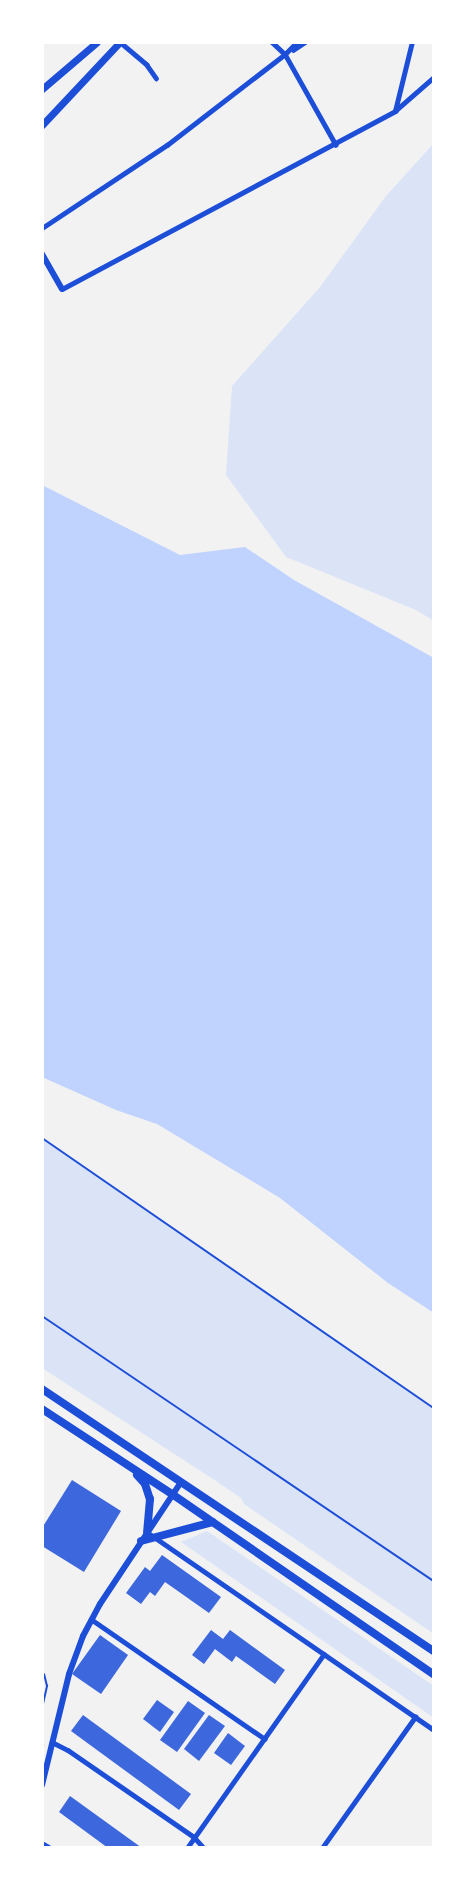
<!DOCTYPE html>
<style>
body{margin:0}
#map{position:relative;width:476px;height:1890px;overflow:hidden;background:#f2f2f2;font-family:"Sofia Sans Condensed",sans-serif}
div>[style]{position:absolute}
.green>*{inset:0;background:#dbe4f7}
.water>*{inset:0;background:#bfd3fe}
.building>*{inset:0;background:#3d67dc}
.path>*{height:2px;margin:-1px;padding:0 1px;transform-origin:1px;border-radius:1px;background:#1d4ed8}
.minor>*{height:4.5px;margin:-2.25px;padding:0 2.25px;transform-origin:2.25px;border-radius:2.25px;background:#1d4ed8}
.tertiary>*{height:6px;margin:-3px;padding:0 3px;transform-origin:3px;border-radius:3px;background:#1d4ed8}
.secondary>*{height:7px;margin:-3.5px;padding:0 3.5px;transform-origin:3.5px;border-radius:3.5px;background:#1d4ed8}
.primary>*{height:8px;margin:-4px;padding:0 4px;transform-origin:4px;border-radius:4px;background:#1d4ed8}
span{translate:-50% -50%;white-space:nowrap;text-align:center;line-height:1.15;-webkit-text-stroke:5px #fff;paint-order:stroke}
.frame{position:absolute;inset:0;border:44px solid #fff;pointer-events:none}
</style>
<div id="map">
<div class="green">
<i style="clip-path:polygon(434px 143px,434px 621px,416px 610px,286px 557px,226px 475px,232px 386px,320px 287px,386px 196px)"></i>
<i style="clip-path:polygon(42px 1138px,434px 1408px,434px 1634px,244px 1504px,241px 1498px,219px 1483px,42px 1368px)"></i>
<i style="clip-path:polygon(207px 1531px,434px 1686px,434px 1718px,181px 1542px)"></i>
</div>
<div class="water">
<i style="clip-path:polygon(42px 485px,180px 555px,245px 547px,294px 580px,434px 658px,434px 1313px,388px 1283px,280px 1198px,157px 1124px,116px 1110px,42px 1077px)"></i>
</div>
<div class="building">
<i style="clip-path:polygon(72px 1480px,121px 1511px,84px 1572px,42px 1546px,42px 1528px)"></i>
<i style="clip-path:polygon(162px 1555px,221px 1597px,209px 1613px,165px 1582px,155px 1596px,150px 1592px,141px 1604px,126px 1593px,145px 1567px,150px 1571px)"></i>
<i style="clip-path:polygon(211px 1630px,223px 1639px,230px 1630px,285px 1670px,275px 1684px,236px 1656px,232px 1662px,215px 1649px,204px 1664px,192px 1655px)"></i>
<i style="clip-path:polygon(100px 1635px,128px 1655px,101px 1694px,72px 1674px)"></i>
<i style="clip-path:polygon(157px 1700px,174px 1712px,160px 1732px,143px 1719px)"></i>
<i style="clip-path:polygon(188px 1701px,205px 1713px,177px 1752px,160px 1740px)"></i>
<i style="clip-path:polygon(83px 1715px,191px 1794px,179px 1810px,71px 1731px)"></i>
<i style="clip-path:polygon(209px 1715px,225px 1726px,199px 1761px,184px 1749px)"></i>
<i style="clip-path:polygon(228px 1733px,245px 1746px,231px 1765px,214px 1753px)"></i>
<i style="clip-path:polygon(70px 1796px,142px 1848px,108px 1848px,59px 1812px)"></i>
</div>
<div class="path">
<i style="left:42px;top:1138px;width:476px;rotate:34.6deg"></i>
<i style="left:42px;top:1316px;width:473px;rotate:34.1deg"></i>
<i style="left:42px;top:1708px;width:23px;rotate:-77deg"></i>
<i style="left:47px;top:1686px;width:12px;rotate:-104deg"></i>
</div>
<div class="minor">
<i style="left:120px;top:42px;width:35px;rotate:40deg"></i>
<i style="left:147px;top:65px;width:16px;rotate:55deg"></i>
<i style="left:272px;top:42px;width:18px;rotate:43deg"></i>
<i style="left:285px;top:54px;width:104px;rotate:60.7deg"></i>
<i style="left:293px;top:50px;width:14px;rotate:-34deg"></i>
<i style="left:395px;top:111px;width:52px;rotate:-41.1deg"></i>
<i style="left:42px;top:228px;width:150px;rotate:-33.6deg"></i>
<i style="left:167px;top:145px;width:149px;rotate:-37.6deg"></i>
<i style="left:285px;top:54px;width:17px;rotate:-45deg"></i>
<i style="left:62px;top:289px;width:378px;rotate:-28.1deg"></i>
<i style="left:395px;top:111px;width:71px;rotate:-76.2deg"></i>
<i style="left:147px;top:1532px;width:349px;rotate:34.6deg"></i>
<i style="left:91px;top:1619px;width:211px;rotate:34.6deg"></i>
<i style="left:52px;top:1742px;width:18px;rotate:27deg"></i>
<i style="left:68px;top:1750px;width:153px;rotate:34.6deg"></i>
<i style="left:194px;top:1837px;width:15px;rotate:48deg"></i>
<i style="left:187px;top:1848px;width:237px;rotate:-54.8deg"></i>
<i style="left:322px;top:1848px;width:161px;rotate:-54.6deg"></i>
</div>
<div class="tertiary">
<i style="left:42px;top:254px;width:40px;rotate:60.3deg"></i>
<i style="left:42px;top:1785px;width:114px;rotate:-76.3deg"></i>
<i style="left:69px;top:1674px;width:40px;rotate:-69.8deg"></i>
<i style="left:83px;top:1636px;width:36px;rotate:-62deg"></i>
<i style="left:100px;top:1604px;width:146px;rotate:-56.4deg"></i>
<i style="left:42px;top:1844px;width:8px;rotate:30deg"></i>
</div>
<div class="secondary">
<i style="left:42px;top:89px;width:72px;rotate:-40.5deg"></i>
<i style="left:42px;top:125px;width:114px;rotate:-46.8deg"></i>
</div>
<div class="primary">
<i style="left:42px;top:1389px;width:471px;rotate:33.8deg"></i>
<i style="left:42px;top:1409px;width:155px;rotate:33.2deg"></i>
<i style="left:172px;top:1494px;width:318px;rotate:34.6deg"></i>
<i style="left:137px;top:1475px;width:12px;rotate:48deg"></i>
<i style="left:145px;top:1484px;width:16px;rotate:72deg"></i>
<i style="left:150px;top:1499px;width:33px;rotate:95deg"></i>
<i style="left:141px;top:1541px;width:74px;rotate:-14.8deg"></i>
</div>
<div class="frame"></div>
</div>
